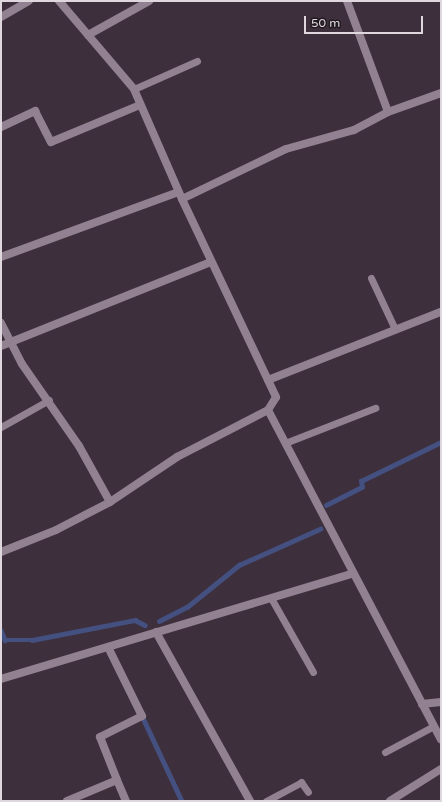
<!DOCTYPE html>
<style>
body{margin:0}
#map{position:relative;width:442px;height:802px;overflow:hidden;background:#3e2f3c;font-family:"Varela Round",sans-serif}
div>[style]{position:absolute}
.stream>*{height:4.5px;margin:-2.25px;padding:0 2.25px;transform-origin:2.25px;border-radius:2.25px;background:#435080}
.service>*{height:7px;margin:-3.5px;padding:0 3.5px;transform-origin:3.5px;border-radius:3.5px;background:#928190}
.minor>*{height:8px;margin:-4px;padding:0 4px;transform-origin:4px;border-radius:4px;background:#928190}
.tertiary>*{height:8px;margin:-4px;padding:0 4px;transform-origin:4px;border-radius:4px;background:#928190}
span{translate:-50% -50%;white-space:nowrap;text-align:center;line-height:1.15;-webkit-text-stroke:3px #211a20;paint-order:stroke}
.frame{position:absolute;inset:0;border:2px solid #dfd6de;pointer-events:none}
.scale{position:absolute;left:304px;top:16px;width:119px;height:18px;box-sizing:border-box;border:2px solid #dfd6de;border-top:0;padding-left:5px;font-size:12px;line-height:14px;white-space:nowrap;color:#dfd6de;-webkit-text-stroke:3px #211a20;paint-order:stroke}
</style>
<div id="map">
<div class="stream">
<i style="left:326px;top:505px;width:40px;rotate:-26.6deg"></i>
<i style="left:362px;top:487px;width:6px;rotate:-99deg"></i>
<i style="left:361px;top:481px;width:89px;rotate:-26deg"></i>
<i style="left:159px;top:621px;width:31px;rotate:-27deg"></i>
<i style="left:187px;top:607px;width:67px;rotate:-38.9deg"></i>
<i style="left:239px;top:565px;width:89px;rotate:-24deg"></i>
<i style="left:1px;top:630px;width:11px;rotate:68deg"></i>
<i style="left:5px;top:640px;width:27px"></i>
<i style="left:32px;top:640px;width:105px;rotate:-11deg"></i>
<i style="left:135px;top:620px;width:11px;rotate:27deg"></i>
<i style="left:144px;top:720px;width:89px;rotate:64.9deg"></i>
</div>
<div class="service">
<i style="left:134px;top:89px;width:69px;rotate:-24deg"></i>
<i style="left:371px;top:278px;width:56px;rotate:64.8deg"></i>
<i style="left:1px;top:427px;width:55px;rotate:-29.4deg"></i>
<i style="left:285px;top:443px;width:97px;rotate:-21.3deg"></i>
<i style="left:271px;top:598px;width:85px;rotate:60.4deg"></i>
<i style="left:385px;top:752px;width:55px;rotate:-28deg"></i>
<i style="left:266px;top:801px;width:40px;rotate:-28deg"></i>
<i style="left:301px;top:782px;width:12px;rotate:55deg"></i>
</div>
<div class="minor">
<i style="left:347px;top:1px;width:118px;rotate:69.7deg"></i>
<i style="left:1px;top:17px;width:32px;rotate:-30deg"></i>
<i style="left:88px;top:35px;width:70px;rotate:-29.1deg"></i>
<i style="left:1px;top:127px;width:38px;rotate:-25deg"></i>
<i style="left:35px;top:111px;width:35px;rotate:63deg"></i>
<i style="left:51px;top:142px;width:96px;rotate:-22.6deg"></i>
<i style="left:182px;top:199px;width:115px;rotate:-25.7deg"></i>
<i style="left:286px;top:149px;width:71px;rotate:-15.6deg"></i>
<i style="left:354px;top:130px;width:38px;rotate:-28deg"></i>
<i style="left:388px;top:112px;width:56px;rotate:-19.7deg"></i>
<i style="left:1px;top:257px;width:189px;rotate:-20.1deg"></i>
<i style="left:1px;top:323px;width:46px;rotate:62.9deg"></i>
<i style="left:22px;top:364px;width:100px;rotate:55.2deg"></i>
<i style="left:79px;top:446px;width:64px;rotate:61deg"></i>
<i style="left:1px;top:346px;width:226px;rotate:-21.8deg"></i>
<i style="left:268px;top:380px;width:186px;rotate:-21.5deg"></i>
<i style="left:268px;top:410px;width:372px;rotate:62.3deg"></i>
<i style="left:1px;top:552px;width:59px;rotate:-21.8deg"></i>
<i style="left:56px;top:530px;width:61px;rotate:-27.4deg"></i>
<i style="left:110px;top:502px;width:81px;rotate:-33.9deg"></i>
<i style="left:177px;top:457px;width:102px;rotate:-27.3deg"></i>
<i style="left:268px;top:410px;width:15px;rotate:-58deg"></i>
<i style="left:276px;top:397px;width:219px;rotate:-115.4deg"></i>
<i style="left:182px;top:199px;width:120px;rotate:-113.6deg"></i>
<i style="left:134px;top:89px;width:116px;rotate:-130.4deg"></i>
<i style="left:156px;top:632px;width:193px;rotate:60.9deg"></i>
<i style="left:108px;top:647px;width:77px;rotate:63.8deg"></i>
<i style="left:142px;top:716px;width:47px;rotate:153.4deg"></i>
<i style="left:100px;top:737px;width:46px;rotate:68.4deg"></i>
<i style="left:422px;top:704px;width:19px;rotate:-6deg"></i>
<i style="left:67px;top:801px;width:54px;rotate:-22.8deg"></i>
<i style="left:117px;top:780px;width:23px;rotate:67deg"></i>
<i style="left:390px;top:801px;width:60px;rotate:-32.1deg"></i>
</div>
<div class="tertiary">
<i style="left:1px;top:679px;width:366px;rotate:-16.7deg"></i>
</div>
<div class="frame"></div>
<div class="scale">50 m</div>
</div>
